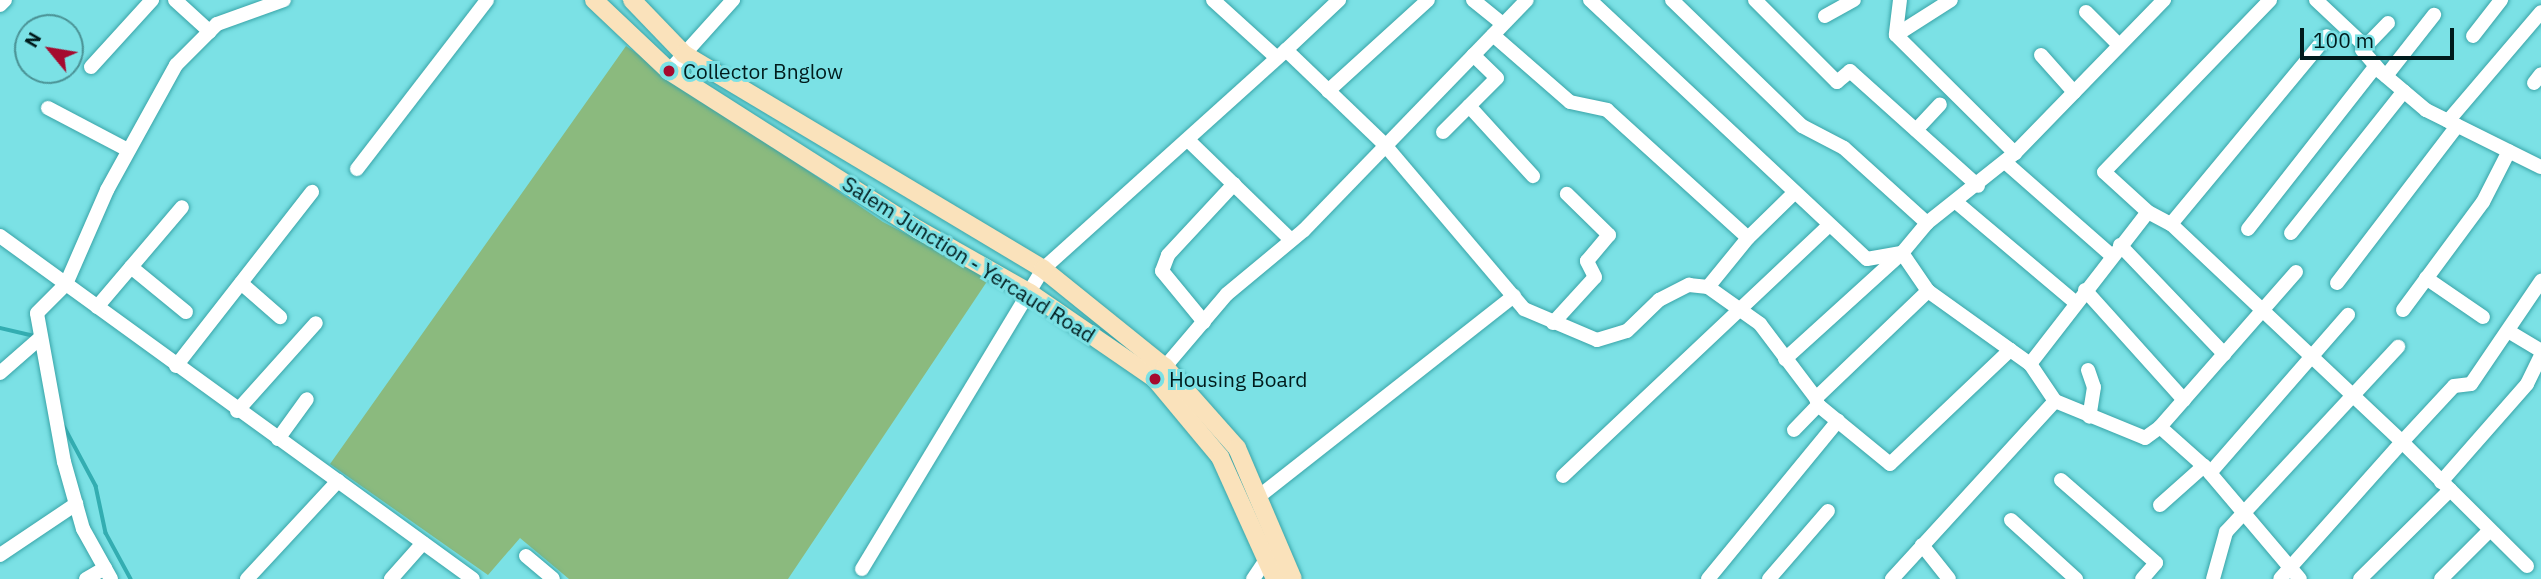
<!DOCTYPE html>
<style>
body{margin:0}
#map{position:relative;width:2541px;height:579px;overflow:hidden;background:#7be1e5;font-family:"IBM Plex Sans",sans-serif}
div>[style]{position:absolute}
.green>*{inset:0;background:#8bba7e}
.stream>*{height:3.5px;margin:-1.75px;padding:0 1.75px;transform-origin:1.75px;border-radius:1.75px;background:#33adb1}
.roads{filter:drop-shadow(0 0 2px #39a4a8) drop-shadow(0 0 2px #39a4a8)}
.minor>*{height:14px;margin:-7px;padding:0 7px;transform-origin:7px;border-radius:7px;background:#fff}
.major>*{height:18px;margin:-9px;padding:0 9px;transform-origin:9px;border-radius:9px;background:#fae2bb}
.dots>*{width:19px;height:19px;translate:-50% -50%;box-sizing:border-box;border:4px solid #7be1e5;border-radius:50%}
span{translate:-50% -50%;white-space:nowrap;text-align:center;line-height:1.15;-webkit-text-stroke:6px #7be1e5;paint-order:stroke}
.poi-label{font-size:21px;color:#001b1c}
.left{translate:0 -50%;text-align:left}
.street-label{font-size:21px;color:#001b1c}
.north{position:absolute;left:14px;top:14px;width:70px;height:70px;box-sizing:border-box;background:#7be1e5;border:2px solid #4a9295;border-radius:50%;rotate:300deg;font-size:19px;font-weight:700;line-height:28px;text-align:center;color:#001b1c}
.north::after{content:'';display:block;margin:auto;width:24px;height:32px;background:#a50a2e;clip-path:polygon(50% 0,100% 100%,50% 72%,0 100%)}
.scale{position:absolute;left:2300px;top:28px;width:154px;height:32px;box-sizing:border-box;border:4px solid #001b1c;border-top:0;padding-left:9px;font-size:21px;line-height:24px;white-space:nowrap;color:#001b1c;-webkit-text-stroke:5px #7be1e5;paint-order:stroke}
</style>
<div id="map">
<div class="green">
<i style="clip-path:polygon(626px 46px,883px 222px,990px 277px,788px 579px,569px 579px,520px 538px,488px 575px,330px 464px)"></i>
</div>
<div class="stream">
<i style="left:0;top:328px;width:36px;rotate:13deg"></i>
<i style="left:64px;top:426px;width:68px;rotate:61.9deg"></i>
<i style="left:96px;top:486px;width:48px;rotate:78deg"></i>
<i style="left:106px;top:533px;width:52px;rotate:61.5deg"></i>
</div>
<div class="roads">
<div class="minor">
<i style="left:175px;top:0;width:47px;rotate:42.4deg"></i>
<i style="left:1213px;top:0;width:86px;rotate:42.2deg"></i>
<i style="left:1473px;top:0;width:38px;rotate:39deg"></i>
<i style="left:1590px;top:0;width:379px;rotate:43.1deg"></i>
<i style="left:1867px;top:259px;width:36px;rotate:-10deg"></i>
<i style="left:1902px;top:253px;width:158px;rotate:137.8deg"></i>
<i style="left:1672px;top:0;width:181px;rotate:44.1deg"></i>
<i style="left:1802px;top:126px;width:47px;rotate:27.6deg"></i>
<i style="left:1844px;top:148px;width:112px;rotate:42.1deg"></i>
<i style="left:1755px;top:0;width:116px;rotate:45deg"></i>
<i style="left:1837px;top:82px;width:17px;rotate:-40deg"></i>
<i style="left:1850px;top:71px;width:172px;rotate:41.9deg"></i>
<i style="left:1900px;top:0;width:35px;rotate:97deg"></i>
<i style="left:1896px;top:35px;width:65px;rotate:-32.5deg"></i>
<i style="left:2316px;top:0;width:69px;rotate:43.2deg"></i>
<i style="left:0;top:5px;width:7px;rotate:-45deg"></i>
<i style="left:2086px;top:12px;width:47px;rotate:45deg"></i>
<i style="left:1825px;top:16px;width:33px;rotate:-29deg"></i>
<i style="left:2388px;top:23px;width:37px;rotate:134deg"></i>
<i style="left:2362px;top:50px;width:29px;rotate:49deg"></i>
<i style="left:2381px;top:72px;width:59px;rotate:40.2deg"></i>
<i style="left:2426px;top:110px;width:128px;rotate:26.4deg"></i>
<i style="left:1493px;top:35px;width:102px;rotate:41deg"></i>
<i style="left:1570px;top:102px;width:38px;rotate:12deg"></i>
<i style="left:1607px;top:110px;width:190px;rotate:42.2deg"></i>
<i style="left:1748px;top:238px;width:63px;rotate:-44.4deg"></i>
<i style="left:1896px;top:35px;width:168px;rotate:44.8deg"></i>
<i style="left:2473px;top:36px;width:46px;rotate:-52.1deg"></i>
<i style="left:1286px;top:50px;width:73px;rotate:-43.3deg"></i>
<i style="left:2041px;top:55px;width:50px;rotate:48.3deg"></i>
<i style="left:91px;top:67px;width:91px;rotate:-47.7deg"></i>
<i style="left:669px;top:71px;width:96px;rotate:-48deg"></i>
<i style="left:2386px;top:76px;width:78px;rotate:-51.8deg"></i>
<i style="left:2534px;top:83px;width:11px;rotate:-52deg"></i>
<i style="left:1328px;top:91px;width:135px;rotate:-42.3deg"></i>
<i style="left:1469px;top:106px;width:95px;rotate:47.6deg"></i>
<i style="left:48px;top:108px;width:90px;rotate:27.7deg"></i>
<i style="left:2448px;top:121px;width:143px;rotate:-49.5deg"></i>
<i style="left:1916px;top:130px;width:35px;rotate:-47deg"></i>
<i style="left:1443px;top:132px;width:76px;rotate:-45deg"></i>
<i style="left:1497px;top:78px;width:33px;rotate:-136deg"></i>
<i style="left:1189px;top:141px;width:142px;rotate:44.1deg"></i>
<i style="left:2005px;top:162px;width:141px;rotate:41.3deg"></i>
<i style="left:357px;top:169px;width:213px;rotate:-52.4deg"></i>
<i style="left:1956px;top:202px;width:157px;rotate:40.1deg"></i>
<i style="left:2148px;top:212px;width:59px;rotate:-137.7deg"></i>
<i style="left:2104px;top:172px;width:239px;rotate:-46deg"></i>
<i style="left:2171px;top:224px;width:244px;rotate:-50.3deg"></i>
<i style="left:2248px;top:229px;width:207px;rotate:-51.9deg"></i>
<i style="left:2291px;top:233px;width:181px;rotate:-51.5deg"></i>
<i style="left:0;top:236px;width:584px;rotate:35.95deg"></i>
<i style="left:2120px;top:245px;width:151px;rotate:46.3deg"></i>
<i style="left:131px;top:267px;width:71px;rotate:39.3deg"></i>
<i style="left:2296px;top:272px;width:206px;rotate:131.3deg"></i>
<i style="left:2160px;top:427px;width:59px;rotate:41.6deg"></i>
<i style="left:2204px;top:466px;width:148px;rotate:49.7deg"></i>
<i style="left:2426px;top:278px;width:69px;rotate:34.4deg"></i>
<i style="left:241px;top:283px;width:52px;rotate:41.1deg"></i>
<i style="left:2337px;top:283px;width:198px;rotate:-52.6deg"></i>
<i style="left:1708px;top:287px;width:63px;rotate:-50.8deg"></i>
<i style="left:2085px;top:290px;width:148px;rotate:48deg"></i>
<i style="left:1928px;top:291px;width:46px;rotate:-124.4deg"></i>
<i style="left:1902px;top:253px;width:39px;rotate:-50deg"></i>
<i style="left:1927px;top:223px;width:112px;rotate:-38.5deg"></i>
<i style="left:2015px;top:153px;width:214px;rotate:-45.8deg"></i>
<i style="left:97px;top:307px;width:131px;rotate:-49.6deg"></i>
<i style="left:2403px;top:310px;width:134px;rotate:-53.5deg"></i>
<i style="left:2483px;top:202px;width:57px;rotate:-63deg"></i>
<i style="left:1204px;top:322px;width:66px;rotate:-129.5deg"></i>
<i style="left:1162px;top:271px;width:17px;rotate:-69deg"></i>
<i style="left:1168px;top:255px;width:97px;rotate:-47.1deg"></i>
<i style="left:1553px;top:323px;width:62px;rotate:-47.6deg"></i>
<i style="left:1595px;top:277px;width:18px;rotate:-117deg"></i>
<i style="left:1587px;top:261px;width:34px;rotate:-50deg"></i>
<i style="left:1609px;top:235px;width:59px;rotate:-135.7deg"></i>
<i style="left:2508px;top:331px;width:39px;rotate:31deg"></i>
<i style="left:176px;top:366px;width:221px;rotate:-52deg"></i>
<i style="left:2088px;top:370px;width:18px;rotate:71deg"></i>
<i style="left:2094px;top:387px;width:30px;rotate:99deg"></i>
<i style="left:0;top:373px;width:52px;rotate:-41.1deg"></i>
<i style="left:1158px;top:375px;width:106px;rotate:-49.6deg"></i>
<i style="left:1227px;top:294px;width:100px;rotate:-39.7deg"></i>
<i style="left:1304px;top:230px;width:320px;rotate:-45.9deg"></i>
<i style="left:2055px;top:401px;width:45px;rotate:-124deg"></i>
<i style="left:2030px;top:364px;width:192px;rotate:-52.2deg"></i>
<i style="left:2148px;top:212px;width:26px;rotate:28deg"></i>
<i style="left:2171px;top:224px;width:318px;rotate:43.3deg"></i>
<i style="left:2402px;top:442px;width:183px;rotate:131.7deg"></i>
<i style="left:1818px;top:405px;width:93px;rotate:39.3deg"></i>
<i style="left:1890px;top:464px;width:166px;rotate:-43.5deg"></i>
<i style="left:237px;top:411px;width:118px;rotate:-48.1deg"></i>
<i style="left:1794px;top:430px;width:35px;rotate:-46deg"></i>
<i style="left:1818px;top:405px;width:7px;rotate:-106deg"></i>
<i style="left:1816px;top:398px;width:155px;rotate:-43.7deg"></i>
<i style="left:1928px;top:291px;width:125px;rotate:35.6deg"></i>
<i style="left:278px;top:439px;width:49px;rotate:-54.1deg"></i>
<i style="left:2210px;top:473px;width:210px;rotate:-48.9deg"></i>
<i style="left:1563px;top:476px;width:366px;rotate:-43.3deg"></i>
<i style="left:2061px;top:480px;width:126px;rotate:41.1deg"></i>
<i style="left:2156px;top:563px;width:21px;rotate:131deg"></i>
<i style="left:2441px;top:482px;width:130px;rotate:-48.7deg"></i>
<i style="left:2527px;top:384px;width:32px;rotate:-64deg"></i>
<i style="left:1257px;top:498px;width:327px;rotate:-38.2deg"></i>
<i style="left:2160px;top:505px;width:59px;rotate:-41.6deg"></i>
<i style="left:2011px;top:520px;width:88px;rotate:42.2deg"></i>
<i style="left:1922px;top:545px;width:43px;rotate:51.5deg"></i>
<i style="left:0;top:555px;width:92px;rotate:-33.9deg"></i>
<i style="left:526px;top:556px;width:35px;rotate:40deg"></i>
<i style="left:2527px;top:566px;width:176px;rotate:-135.2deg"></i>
<i style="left:2402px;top:442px;width:76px;rotate:-47.1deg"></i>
<i style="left:2454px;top:386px;width:17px;rotate:-7deg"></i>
<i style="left:2471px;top:384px;width:125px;rotate:-55.8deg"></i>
<i style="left:862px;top:569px;width:350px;rotate:-58.9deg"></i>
<i style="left:1043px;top:269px;width:327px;rotate:-42deg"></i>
<i style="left:1286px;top:50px;width:137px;rotate:43.8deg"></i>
<i style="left:1385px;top:145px;width:215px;rotate:49.7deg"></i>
<i style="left:1524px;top:309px;width:79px;rotate:23deg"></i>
<i style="left:1597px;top:340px;width:31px;rotate:-17deg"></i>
<i style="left:1627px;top:331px;width:45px;rotate:-44.1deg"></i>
<i style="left:1659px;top:300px;width:34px;rotate:-27deg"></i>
<i style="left:1689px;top:285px;width:19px;rotate:6deg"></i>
<i style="left:1708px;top:287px;width:64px;rotate:35.4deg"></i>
<i style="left:1760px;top:324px;width:93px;rotate:52.9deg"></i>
<i style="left:86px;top:579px;width:22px;rotate:-30deg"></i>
<i style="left:111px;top:579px;width:57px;rotate:-119.2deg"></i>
<i style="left:83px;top:529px;width:70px;rotate:-105.8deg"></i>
<i style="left:64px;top:462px;width:151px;rotate:-100.3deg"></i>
<i style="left:37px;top:313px;width:41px;rotate:-45deg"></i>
<i style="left:66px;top:284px;width:103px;rotate:-66.4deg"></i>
<i style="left:107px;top:190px;width:143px;rotate:-61.1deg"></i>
<i style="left:176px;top:65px;width:58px;rotate:-45deg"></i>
<i style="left:217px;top:24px;width:71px;rotate:-19.7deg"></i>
<i style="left:247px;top:579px;width:134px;rotate:-47.1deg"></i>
<i style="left:391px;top:579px;width:48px;rotate:-48.4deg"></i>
<i style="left:1253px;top:579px;width:23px;rotate:-56deg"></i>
<i style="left:1708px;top:579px;width:205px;rotate:-50.6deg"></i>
<i style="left:1769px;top:579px;width:90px;rotate:-49.1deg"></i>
<i style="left:1892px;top:579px;width:241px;rotate:-47.5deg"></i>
<i style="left:2055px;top:401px;width:97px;rotate:22.3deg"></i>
<i style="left:2145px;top:438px;width:19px;rotate:-36deg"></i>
<i style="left:2213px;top:579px;width:49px;rotate:-74.5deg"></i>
<i style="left:2226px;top:532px;width:253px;rotate:-47.1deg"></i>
<i style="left:2360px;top:579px;width:127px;rotate:-44.7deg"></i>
<i style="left:2441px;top:579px;width:69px;rotate:-45deg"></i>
</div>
<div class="major">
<i style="left:594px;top:0;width:103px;rotate:43.4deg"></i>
<i style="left:669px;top:71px;width:296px;rotate:32.5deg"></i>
<i style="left:919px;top:230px;width:128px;rotate:29.6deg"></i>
<i style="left:1030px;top:293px;width:152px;rotate:34.5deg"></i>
<i style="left:1155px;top:379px;width:102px;rotate:50.2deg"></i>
<i style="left:1220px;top:457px;width:134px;rotate:65.7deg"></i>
<i style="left:632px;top:0;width:75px;rotate:46.1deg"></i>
<i style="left:684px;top:54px;width:418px;rotate:30.9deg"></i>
<i style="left:1043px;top:269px;width:156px;rotate:38.8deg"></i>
<i style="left:1165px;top:367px;width:108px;rotate:48.4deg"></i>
<i style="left:1237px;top:448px;width:142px;rotate:66.9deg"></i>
</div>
</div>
<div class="dots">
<i style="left:669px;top:71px;background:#a50a2e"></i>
<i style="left:1155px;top:379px;background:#a50a2e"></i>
</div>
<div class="poi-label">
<span class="left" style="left:683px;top:71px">Collector Bnglow</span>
<span class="left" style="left:1169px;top:379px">Housing Board</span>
</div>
<div class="street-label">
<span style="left:969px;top:259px;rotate:32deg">Salem Junction - Yercaud Road</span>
</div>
<div class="north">N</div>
<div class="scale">100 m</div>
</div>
